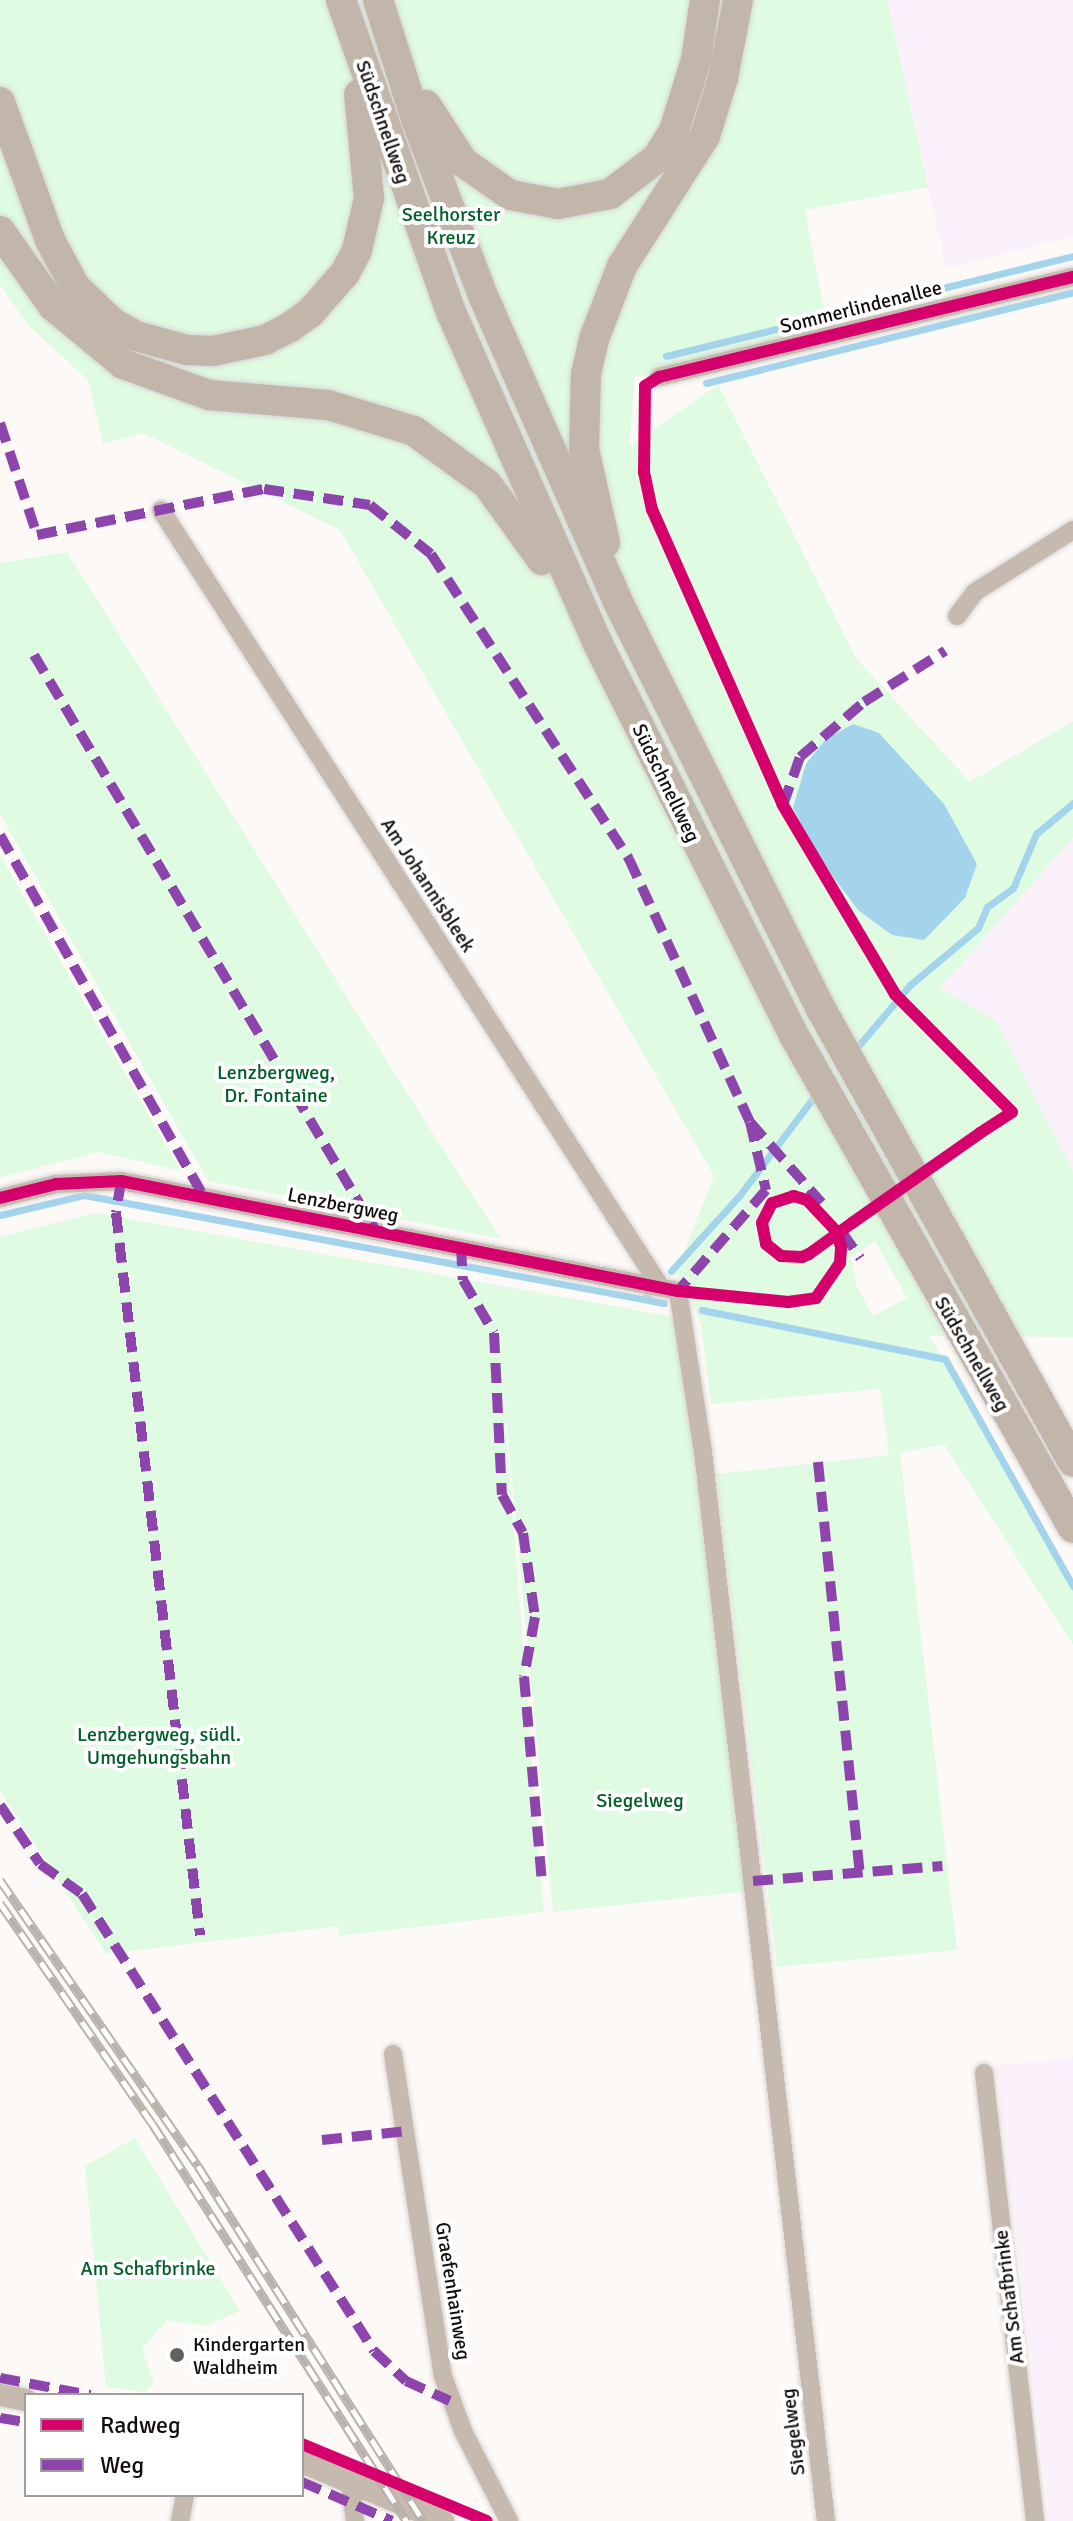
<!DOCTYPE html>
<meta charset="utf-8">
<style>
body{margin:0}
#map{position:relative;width:1073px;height:2521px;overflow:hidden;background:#fcf9f7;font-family:Signika,sans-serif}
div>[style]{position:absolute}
.commercial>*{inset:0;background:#faf1fa}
.green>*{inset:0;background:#dffbe2}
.water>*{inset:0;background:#a4d4eb}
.stream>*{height:7px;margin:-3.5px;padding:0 3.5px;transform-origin:3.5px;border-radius:3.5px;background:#a4d4eb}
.roads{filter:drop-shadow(0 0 2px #d6d3d2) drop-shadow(0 0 2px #d6d3d2)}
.minor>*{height:18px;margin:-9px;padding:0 9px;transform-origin:9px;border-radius:9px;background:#c6baaf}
.tertiary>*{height:22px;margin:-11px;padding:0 11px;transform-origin:11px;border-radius:11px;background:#c6baaf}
.trunk>*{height:30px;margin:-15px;padding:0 15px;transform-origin:15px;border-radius:15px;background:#c2b6aa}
.rail>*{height:9px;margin-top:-4.5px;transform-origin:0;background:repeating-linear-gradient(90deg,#fff 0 18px,#b9b2ab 0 36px);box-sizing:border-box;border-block:2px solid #b9b2ab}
.quiet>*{height:10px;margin-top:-5px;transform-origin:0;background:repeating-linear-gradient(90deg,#8e44ad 0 20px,transparent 0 30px)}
.cycleway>*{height:12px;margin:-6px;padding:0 6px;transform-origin:6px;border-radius:6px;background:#d6006c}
.dots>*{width:22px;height:22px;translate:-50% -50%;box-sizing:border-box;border:4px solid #fff;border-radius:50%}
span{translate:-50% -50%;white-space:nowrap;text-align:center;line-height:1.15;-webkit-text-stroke:8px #fff;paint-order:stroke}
.street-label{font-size:20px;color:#120d0b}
.park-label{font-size:20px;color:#015e28}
.poi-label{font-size:20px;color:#120d0b}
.left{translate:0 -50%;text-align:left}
.legend{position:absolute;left:24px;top:2393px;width:280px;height:104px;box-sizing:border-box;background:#fff;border:2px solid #a09e9d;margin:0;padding:10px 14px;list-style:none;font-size:24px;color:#120d0b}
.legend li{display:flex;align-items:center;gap:16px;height:40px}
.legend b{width:40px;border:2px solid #a09e9d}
</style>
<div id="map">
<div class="commercial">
<i style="clip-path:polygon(887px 0,1073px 0,1073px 236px,946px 269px)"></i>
<i style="clip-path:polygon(1073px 838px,1073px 1171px,995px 1020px,940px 988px)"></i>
<i style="clip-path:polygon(1073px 2057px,1073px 2521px,1050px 2521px,996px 2066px)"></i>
</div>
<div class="green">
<i style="clip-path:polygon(evenodd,0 0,887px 0,928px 187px,805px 210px,829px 336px,659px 377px,635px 376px,629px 446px,718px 385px,856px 658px,970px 782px,1073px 721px,1073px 838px,940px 988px,995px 1020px,1073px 1171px,1073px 1337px,929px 1336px,1073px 1581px,1073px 1645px,944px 1444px,900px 1453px,957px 1950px,777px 1967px,716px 1474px,889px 1455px,880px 1389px,711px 1404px,701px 1325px,685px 1281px,675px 1274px,714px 1176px,340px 530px,143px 433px,103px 444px,88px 380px,27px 324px,0 285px,0 0,875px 1241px,907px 1298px,873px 1316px,857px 1287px,851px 1257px,875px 1241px)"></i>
<i style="clip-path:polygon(67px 552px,421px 1115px,501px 1239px,208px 1181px,0 814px,0 563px)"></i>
<i style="clip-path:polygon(0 855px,181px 1171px,99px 1152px,0 1177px)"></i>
<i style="clip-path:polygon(96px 1213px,675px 1317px,749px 1891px,553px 1912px,501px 1366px,544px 1912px,339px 1936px,338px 1926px,106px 1954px,0 1791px,0 1237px)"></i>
<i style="clip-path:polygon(135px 2138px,240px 2311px,205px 2326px,167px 2320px,142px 2349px,154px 2383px,145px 2392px,106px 2387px,85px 2166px)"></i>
</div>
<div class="water">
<i style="clip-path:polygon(853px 724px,879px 733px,944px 804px,977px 864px,965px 898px,924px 940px,892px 935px,858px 910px,817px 855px,793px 808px,806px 764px,826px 739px)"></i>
</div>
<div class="stream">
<i style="left:666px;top:356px;width:419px;rotate:-13.8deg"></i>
<i style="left:706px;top:383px;width:378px;rotate:-13.9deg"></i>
<i style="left:854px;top:1051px;width:87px;rotate:-49.7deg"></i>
<i style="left:910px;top:985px;width:89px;rotate:-40deg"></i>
<i style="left:978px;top:928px;width:23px;rotate:-67deg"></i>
<i style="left:987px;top:907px;width:32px;rotate:-36deg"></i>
<i style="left:1013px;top:888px;width:59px;rotate:-66.9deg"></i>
<i style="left:1036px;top:834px;width:48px;rotate:-40deg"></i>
<i style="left:0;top:1215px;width:86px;rotate:-13.4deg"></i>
<i style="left:84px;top:1195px;width:569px;rotate:10.54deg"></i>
<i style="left:643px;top:1299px;width:8px;rotate:-40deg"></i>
<i style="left:671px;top:1271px;width:101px;rotate:-47.8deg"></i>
<i style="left:739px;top:1196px;width:129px;rotate:-52.9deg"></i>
<i style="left:643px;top:1299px;width:21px;rotate:11deg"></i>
<i style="left:702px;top:1310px;width:248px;rotate:11.4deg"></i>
<i style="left:945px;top:1359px;width:261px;rotate:60.6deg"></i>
</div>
<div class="roads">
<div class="minor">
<i style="left:659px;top:377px;width:426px;rotate:-13.6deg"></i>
<i style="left:161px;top:510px;width:919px;rotate:57.26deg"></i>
<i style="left:957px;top:616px;width:30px;rotate:-53deg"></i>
<i style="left:975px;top:592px;width:116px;rotate:-32.3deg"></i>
<i style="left:0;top:1198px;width:58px;rotate:-14deg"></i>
<i style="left:56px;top:1184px;width:65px;rotate:-2.6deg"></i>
<i style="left:121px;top:1181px;width:568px;rotate:11.17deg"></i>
<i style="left:678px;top:1291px;width:163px;rotate:81.2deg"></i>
<i style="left:703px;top:1452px;width:1076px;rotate:83.44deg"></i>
<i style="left:393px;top:2054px;width:326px;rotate:81.2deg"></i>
<i style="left:443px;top:2376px;width:59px;rotate:70deg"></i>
<i style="left:463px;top:2431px;width:101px;rotate:62.9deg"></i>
<i style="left:984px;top:2073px;width:451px;rotate:83.5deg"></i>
<i style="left:350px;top:2481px;width:40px;rotate:82.9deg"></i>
<i style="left:180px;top:2521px;width:26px;rotate:-79deg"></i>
</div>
<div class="tertiary">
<i style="left:0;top:2395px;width:26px;rotate:11deg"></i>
<i style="left:302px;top:2462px;width:153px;rotate:22.7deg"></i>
</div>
<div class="trunk">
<i style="left:341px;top:0;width:331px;rotate:70.6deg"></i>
<i style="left:451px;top:312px;width:361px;rotate:66.1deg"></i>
<i style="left:597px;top:642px;width:442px;rotate:63.4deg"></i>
<i style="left:795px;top:1037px;width:564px;rotate:60.48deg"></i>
<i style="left:378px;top:0;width:128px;rotate:72.3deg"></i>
<i style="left:417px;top:122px;width:188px;rotate:69.2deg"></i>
<i style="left:484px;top:298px;width:330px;rotate:66.2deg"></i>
<i style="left:617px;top:600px;width:457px;rotate:63.5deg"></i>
<i style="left:821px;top:1009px;width:518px;rotate:60.91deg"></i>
<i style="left:0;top:102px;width:147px;rotate:70.1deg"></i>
<i style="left:50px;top:240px;width:53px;rotate:62deg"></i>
<i style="left:75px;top:287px;width:52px;rotate:43.5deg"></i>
<i style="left:113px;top:323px;width:26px;rotate:29deg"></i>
<i style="left:136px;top:336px;width:53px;rotate:15.4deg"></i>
<i style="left:187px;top:350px;width:26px;rotate:2deg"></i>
<i style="left:213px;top:351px;width:53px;rotate:-11.9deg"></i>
<i style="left:265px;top:340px;width:27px;rotate:-27deg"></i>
<i style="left:289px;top:328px;width:26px;rotate:-36deg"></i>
<i style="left:310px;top:313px;width:53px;rotate:-48.8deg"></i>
<i style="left:345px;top:273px;width:26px;rotate:-62deg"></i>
<i style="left:357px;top:250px;width:53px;rotate:-77deg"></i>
<i style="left:369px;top:198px;width:104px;rotate:-95.5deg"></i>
<i style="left:426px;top:105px;width:68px;rotate:57deg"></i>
<i style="left:463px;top:162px;width:57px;rotate:35.1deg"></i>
<i style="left:510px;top:195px;width:49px;rotate:10.6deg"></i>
<i style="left:558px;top:204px;width:53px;rotate:-10.9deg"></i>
<i style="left:610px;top:194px;width:59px;rotate:-37.5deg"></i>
<i style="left:657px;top:158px;width:32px;rotate:-58deg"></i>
<i style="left:674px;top:131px;width:74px;rotate:-72.8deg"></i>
<i style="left:696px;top:60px;width:61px;rotate:-81.5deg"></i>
<i style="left:0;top:231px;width:92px;rotate:54.8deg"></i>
<i style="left:53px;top:306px;width:91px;rotate:39.6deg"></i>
<i style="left:123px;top:364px;width:91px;rotate:19.8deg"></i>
<i style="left:209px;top:395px;width:119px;rotate:4.8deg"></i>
<i style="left:328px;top:405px;width:90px;rotate:16.8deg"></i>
<i style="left:414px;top:431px;width:90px;rotate:36deg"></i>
<i style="left:487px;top:484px;width:94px;rotate:54.1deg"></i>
<i style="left:605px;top:543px;width:96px;rotate:-102.6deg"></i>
<i style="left:584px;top:449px;width:75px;rotate:-88.5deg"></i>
<i style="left:586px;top:374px;width:36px;rotate:-77deg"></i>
<i style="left:594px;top:339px;width:78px;rotate:-69deg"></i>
<i style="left:622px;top:266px;width:154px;rotate:-57.4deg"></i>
<i style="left:705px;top:136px;width:61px;rotate:-72.8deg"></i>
<i style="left:723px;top:78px;width:79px;rotate:-79.1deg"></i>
</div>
</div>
<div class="rail">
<i style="left:0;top:1880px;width:348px;rotate:55.3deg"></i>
<i style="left:198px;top:2166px;width:420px;rotate:57.6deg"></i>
<i style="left:0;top:1903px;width:267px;rotate:55.4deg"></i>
<i style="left:152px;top:2123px;width:473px;rotate:57.4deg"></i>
</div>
<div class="quiet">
<i style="left:0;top:423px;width:118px;rotate:71.7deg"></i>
<i style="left:37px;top:535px;width:232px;rotate:-11.5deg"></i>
<i style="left:264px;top:489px;width:107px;rotate:8.6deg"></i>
<i style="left:370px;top:505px;width:78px;rotate:38.8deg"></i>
<i style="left:431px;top:554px;width:364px;rotate:57deg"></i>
<i style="left:629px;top:859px;width:289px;rotate:65.3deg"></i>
<i style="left:750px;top:1122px;width:70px;rotate:76.8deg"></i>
<i style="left:766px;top:1190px;width:134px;rotate:131.1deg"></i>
<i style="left:34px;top:655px;width:672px;rotate:59.31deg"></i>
<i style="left:783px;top:805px;width:51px;rotate:-70.5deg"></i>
<i style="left:800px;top:757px;width:84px;rotate:-40.7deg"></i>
<i style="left:864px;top:702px;width:96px;rotate:-32.2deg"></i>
<i style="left:0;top:835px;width:419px;rotate:60.6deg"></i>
<i style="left:750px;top:1122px;width:108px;rotate:48.4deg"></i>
<i style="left:121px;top:1181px;width:32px;rotate:99deg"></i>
<i style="left:116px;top:1213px;width:727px;rotate:83.36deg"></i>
<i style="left:842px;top:1232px;width:32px;rotate:55deg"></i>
<i style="left:461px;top:1246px;width:34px;rotate:87deg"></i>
<i style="left:463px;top:1280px;width:61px;rotate:59.7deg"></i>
<i style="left:494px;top:1333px;width:162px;rotate:87.2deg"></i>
<i style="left:502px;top:1495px;width:43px;rotate:61.1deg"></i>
<i style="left:523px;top:1533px;width:85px;rotate:81.9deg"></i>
<i style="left:535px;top:1617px;width:61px;rotate:100.4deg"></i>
<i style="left:524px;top:1677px;width:206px;rotate:85deg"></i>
<i style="left:818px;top:1462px;width:413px;rotate:84.2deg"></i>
<i style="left:0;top:1805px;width:71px;rotate:55.9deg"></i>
<i style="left:40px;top:1864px;width:52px;rotate:35.5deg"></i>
<i style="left:82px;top:1894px;width:542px;rotate:57.42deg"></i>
<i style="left:374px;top:2351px;width:44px;rotate:43.2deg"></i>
<i style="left:406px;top:2381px;width:48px;rotate:24.4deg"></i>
<i style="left:753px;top:1881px;width:190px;rotate:-4.5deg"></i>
<i style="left:322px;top:2140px;width:86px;rotate:-6deg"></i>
<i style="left:0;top:2378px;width:92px;rotate:10.7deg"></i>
<i style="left:0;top:2418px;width:26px;rotate:9deg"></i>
<i style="left:302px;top:2482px;width:98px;rotate:23.4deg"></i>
</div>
<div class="cycleway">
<i style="left:0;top:1198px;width:58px;rotate:-14deg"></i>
<i style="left:56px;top:1184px;width:65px;rotate:-2.6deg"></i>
<i style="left:121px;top:1181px;width:568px;rotate:11.17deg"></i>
<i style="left:678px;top:1291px;width:111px;rotate:5.7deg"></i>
<i style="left:788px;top:1302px;width:28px;rotate:-8deg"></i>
<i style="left:816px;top:1298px;width:42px;rotate:-55.6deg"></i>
<i style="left:840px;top:1263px;width:16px;rotate:-86deg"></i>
<i style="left:841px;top:1247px;width:16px;rotate:-105deg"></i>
<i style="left:837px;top:1232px;width:44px;rotate:-133.2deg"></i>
<i style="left:807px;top:1200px;width:14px;rotate:-163deg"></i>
<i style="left:794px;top:1196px;width:23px;rotate:162deg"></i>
<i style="left:772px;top:1203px;width:22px;rotate:117deg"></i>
<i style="left:762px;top:1223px;width:21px;rotate:79deg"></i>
<i style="left:766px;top:1244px;width:19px;rotate:39deg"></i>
<i style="left:781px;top:1256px;width:21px;rotate:3deg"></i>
<i style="left:802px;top:1257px;width:8px;rotate:-23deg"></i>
<i style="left:809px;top:1254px;width:53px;rotate:-35.8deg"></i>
<i style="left:852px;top:1223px;width:156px;rotate:-35.1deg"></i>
<i style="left:980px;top:1133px;width:38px;rotate:-33deg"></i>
<i style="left:1012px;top:1112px;width:166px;rotate:-134.8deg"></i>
<i style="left:895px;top:994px;width:220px;rotate:-120.7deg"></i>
<i style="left:783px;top:805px;width:323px;rotate:-113.9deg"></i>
<i style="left:652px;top:510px;width:39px;rotate:-102deg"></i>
<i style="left:644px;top:472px;width:86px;rotate:-89.3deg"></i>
<i style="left:645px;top:386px;width:17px;rotate:-33deg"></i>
<i style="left:659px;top:377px;width:426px;rotate:-13.6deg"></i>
<i style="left:302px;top:2444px;width:200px;rotate:22.6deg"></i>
</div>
<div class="dots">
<i style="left:177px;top:2355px;background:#64605e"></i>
</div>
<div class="street-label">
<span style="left:383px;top:122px;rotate:71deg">Südschnellweg</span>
<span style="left:861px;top:307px;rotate:-14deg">Sommerlindenallee</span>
<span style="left:666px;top:783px;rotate:64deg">Südschnellweg</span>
<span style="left:428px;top:885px;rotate:57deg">Am Johannisbleek</span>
<span style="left:343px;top:1205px;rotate:11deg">Lenzbergweg</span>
<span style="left:972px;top:1354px;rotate:60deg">Südschnellweg</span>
<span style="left:453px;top:2291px;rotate:81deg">Graefenhainweg</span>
<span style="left:1009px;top:2297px;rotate:-97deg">Am Schafbrinke</span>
<span style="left:793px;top:2432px;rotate:-97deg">Siegelweg</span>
</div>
<div class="park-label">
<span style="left:451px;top:226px">Seelhorster<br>Kreuz</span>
<span style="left:276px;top:1084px">Lenzbergweg,<br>Dr. Fontaine</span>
<span style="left:159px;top:1746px">Lenzbergweg, südl.<br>Umgehungsbahn</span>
<span style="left:640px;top:1800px">Siegelweg</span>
<span style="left:148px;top:2268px">Am Schafbrinke</span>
</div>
<div class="poi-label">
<span class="left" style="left:193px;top:2356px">Kindergarten<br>Waldheim</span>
</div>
<ul class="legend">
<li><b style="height:10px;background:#d6006c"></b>Radweg</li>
<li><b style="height:10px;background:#8e44ad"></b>Weg</li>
</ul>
</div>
